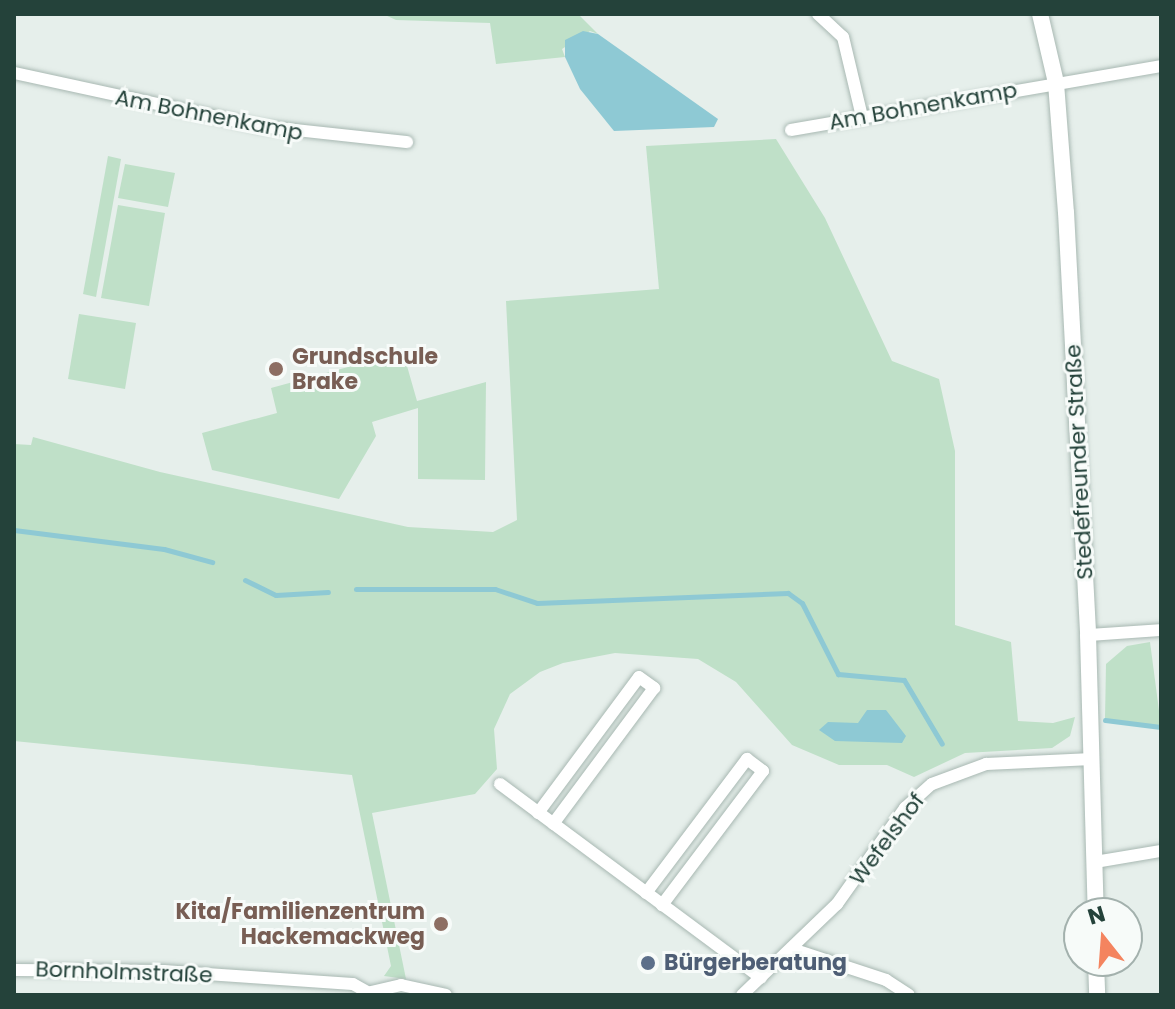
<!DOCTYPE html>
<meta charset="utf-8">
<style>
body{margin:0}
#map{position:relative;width:1175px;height:1009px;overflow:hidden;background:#e6efeb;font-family:Poppins,sans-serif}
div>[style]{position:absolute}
.green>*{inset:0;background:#bfe0c8}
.water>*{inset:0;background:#8ec9d4}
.stream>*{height:5px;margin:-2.5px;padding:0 2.5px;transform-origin:2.5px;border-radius:2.5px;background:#8ec9d4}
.roads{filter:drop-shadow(0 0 2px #a8b8b2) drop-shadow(0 0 2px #a8b8b2)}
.minor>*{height:12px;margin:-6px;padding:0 6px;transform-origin:6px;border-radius:6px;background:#fff}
.tertiary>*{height:16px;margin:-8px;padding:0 8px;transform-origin:8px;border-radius:8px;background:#fff}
.dots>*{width:22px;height:22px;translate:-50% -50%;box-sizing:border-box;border:4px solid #f7fbf9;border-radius:50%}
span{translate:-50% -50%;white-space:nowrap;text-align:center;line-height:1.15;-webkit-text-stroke:6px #f7fbf9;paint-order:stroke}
.street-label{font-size:22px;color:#24423a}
.education-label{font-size:22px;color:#785e54;font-weight:700}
.left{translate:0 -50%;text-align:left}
.right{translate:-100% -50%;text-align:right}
.service-label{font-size:22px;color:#4e5e75;font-weight:700}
.frame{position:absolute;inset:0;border:16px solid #24423a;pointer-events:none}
.north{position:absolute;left:1063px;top:897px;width:80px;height:80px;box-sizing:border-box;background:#f7fbf9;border:2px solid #a3b1ad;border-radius:50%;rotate:343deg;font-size:22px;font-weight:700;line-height:32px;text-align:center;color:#24423a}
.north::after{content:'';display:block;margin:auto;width:28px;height:36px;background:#f4845f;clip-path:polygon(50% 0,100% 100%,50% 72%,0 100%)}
</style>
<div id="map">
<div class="green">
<i style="clip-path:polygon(383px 14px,578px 14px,598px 34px,590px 31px,562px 49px,565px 57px,496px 64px,490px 23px,396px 20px)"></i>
<i style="clip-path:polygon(776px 139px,825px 218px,892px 361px,939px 379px,955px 451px,955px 625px,1011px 642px,1018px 721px,1053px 723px,1075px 717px,1070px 736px,1052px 748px,965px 753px,914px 777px,887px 765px,839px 765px,792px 745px,736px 682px,698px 659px,615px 653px,563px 663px,540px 672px,510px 694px,494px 729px,497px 769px,475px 794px,372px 813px,406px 979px,384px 976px,391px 966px,352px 775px,14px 741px,14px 444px,31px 445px,33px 437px,160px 472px,408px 527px,493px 532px,517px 520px,506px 301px,659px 289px,646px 146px)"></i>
<i style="clip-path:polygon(108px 156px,121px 159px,96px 297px,83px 294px)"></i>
<i style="clip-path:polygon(125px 164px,175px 173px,168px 207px,118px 198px)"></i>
<i style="clip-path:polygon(118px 205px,165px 213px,149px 306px,101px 298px)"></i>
<i style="clip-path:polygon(79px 314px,136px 323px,125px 389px,68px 379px)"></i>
<i style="clip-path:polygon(403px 352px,417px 401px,486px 382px,485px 480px,418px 479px,418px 408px,372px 422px,376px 436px,339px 499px,212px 470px,202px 433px,277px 413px,271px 388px)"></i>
<i style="clip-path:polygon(1150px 642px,1161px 726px,1105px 719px,1106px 664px,1127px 646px)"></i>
</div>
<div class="water">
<i style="clip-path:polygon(583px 31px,598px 34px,718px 119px,714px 127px,614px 131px,580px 89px,565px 57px,565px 40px)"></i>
<i style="clip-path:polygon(867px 710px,886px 710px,906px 736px,902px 743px,835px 741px,819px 730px,828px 722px,858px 723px)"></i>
</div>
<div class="stream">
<i style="left:14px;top:530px;width:151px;rotate:7.2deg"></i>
<i style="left:164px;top:549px;width:50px;rotate:15.2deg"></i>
<i style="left:245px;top:580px;width:34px;rotate:26deg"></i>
<i style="left:276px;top:595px;width:52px;rotate:-3.3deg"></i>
<i style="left:356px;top:589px;width:139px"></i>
<i style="left:495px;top:589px;width:44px;rotate:18.4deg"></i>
<i style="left:537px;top:603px;width:251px;rotate:-2.3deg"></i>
<i style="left:788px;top:593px;width:17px;rotate:36deg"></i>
<i style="left:802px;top:603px;width:80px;rotate:63.1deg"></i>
<i style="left:838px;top:674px;width:66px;rotate:5.2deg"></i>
<i style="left:904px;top:680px;width:74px;rotate:59.3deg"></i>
<i style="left:1105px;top:720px;width:56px;rotate:7.1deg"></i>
</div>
<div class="roads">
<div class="minor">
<i style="left:818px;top:14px;width:34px;rotate:43deg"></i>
<i style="left:843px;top:37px;width:82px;rotate:76.6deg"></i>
<i style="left:14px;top:73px;width:251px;rotate:12.2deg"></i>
<i style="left:259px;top:126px;width:149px;rotate:6.2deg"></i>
<i style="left:791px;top:130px;width:375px;rotate:-9.8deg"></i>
<i style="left:1088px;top:635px;width:73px;rotate:-3.9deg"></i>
<i style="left:500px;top:784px;width:325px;rotate:36.6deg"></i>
<i style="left:538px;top:813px;width:169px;rotate:-53.4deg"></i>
<i style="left:639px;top:677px;width:19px;rotate:36deg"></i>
<i style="left:654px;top:688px;width:169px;rotate:126.6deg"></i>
<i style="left:1095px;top:862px;width:67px;rotate:-9.5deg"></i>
<i style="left:646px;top:893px;width:168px;rotate:-53deg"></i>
<i style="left:747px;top:759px;width:20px;rotate:37deg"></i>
<i style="left:763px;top:771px;width:168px;rotate:127deg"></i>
<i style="left:795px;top:950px;width:96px;rotate:18.2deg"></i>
<i style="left:886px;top:980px;width:27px;rotate:33deg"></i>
<i style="left:14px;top:970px;width:149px;rotate:0.4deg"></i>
<i style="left:163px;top:971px;width:190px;rotate:3.9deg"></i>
<i style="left:353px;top:984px;width:23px;rotate:29deg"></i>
<i style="left:371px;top:992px;width:31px;rotate:-13deg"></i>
<i style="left:401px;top:985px;width:46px;rotate:12.5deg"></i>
<i style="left:742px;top:995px;width:132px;rotate:-43.8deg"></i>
<i style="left:837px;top:904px;width:118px;rotate:-54.7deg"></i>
<i style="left:905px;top:808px;width:36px;rotate:-42deg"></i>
<i style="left:932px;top:784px;width:58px;rotate:-20.3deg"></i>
<i style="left:986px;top:764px;width:106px;rotate:-2.7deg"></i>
</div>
<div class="tertiary">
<i style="left:1040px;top:14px;width:71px;rotate:76.9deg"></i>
<i style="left:1056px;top:83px;width:129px;rotate:85.6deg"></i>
<i style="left:1066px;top:212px;width:424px;rotate:87deg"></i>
<i style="left:1088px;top:635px;width:278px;rotate:88.4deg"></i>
<i style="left:1096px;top:961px;width:34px;rotate:88deg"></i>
</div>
</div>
<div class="dots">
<i style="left:276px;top:369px;background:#8d6e63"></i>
<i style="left:441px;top:924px;background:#8d6e63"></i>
<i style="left:648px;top:963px;background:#5c6f8a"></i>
</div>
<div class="street-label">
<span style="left:923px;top:106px;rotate:-10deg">Am Bohnenkamp</span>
<span style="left:209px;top:115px;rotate:11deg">Am Bohnenkamp</span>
<span style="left:1079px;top:462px;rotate:-93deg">Stedefreunder Straße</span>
<span style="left:887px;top:839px;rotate:-53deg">Wefelshof</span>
<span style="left:124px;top:972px;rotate:2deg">Bornholmstraße</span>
</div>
<div class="education-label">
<span class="left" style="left:292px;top:369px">Grundschule<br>Brake</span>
<span class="right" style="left:425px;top:924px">Kita/Familienzentrum<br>Hackemackweg</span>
</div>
<div class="service-label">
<span class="left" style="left:664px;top:963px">Bürgerberatung</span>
</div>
<div class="frame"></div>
<div class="north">N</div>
</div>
